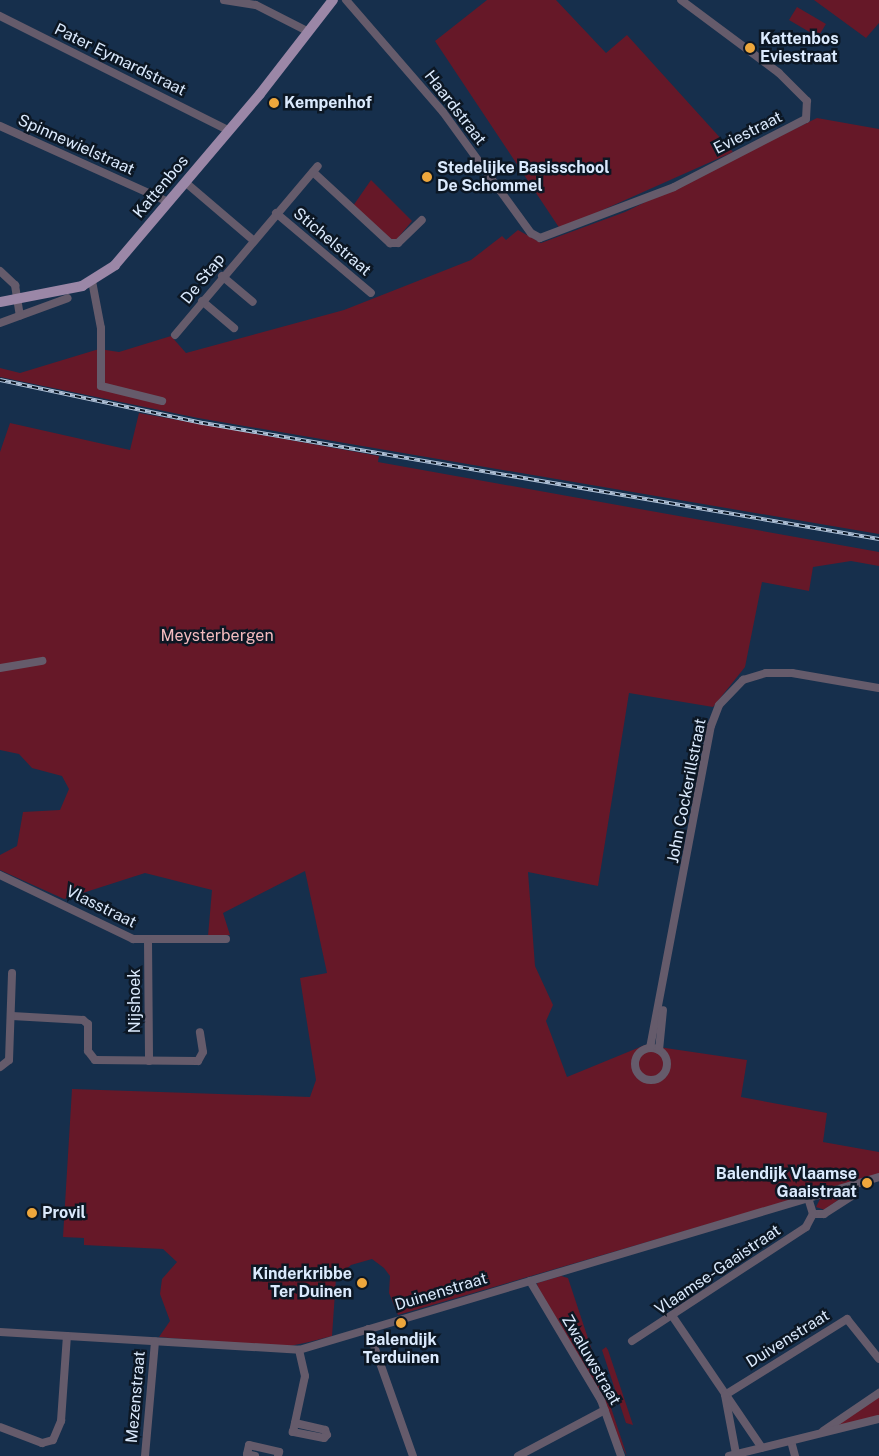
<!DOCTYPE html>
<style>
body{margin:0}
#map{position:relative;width:879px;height:1456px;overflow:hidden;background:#162f4c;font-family:"Public Sans",sans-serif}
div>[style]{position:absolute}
.green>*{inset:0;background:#661828}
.minor>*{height:8px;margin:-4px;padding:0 4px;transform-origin:4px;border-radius:4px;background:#655b6b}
.minor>.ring{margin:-4px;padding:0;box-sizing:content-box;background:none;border:8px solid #655b6b;border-radius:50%}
.major>*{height:10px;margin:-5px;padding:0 5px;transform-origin:5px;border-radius:5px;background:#9b87a7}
.rail>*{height:4px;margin-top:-2px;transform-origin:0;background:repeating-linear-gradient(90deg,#0c1724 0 5.5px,#b0c1d6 0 11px);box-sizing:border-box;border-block:1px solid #b0c1d6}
.dots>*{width:14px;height:14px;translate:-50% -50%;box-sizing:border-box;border:2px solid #0c1724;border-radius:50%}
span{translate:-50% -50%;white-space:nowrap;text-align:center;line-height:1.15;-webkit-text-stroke:5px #0c1724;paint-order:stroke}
.poi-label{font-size:16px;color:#dbeafd;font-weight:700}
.left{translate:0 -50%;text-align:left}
.right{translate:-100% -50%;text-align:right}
.street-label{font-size:16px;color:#dbeafd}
.park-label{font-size:16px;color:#f4bbbf}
</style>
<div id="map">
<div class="green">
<i style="clip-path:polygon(487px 0,556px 0,606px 53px,627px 35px,733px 152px,560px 229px,435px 41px)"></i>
<i style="clip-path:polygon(814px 0,879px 0,879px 23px,866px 38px)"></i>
<i style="clip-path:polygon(797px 7px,826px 24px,818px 37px,789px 20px)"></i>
<i style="clip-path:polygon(817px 118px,879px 129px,879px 534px,198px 418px,0 377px,0 368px,20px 373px,99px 349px,119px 352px,171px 336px,186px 353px,344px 310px,471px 260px,502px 236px,506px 240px,518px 230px,541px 243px,625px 212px)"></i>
<i style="clip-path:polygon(371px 180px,412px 221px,397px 239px,392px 241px,353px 206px)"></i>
<i style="clip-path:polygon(139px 413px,379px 456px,378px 462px,879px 552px,879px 566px,851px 561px,813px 567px,809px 591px,762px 582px,745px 667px,713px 707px,629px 693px,598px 886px,528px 872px,535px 966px,553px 1005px,546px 1021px,567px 1077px,645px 1045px,747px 1060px,741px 1097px,827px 1113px,823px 1142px,879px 1152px,879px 1174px,398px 1315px,389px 1293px,390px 1276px,384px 1268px,372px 1259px,351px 1265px,336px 1278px,332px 1336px,309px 1342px,280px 1348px,159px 1337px,170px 1321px,160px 1294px,162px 1279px,177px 1262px,163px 1249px,84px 1245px,84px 1238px,63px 1237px,72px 1089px,310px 1097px,316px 1080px,300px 978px,327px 973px,305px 871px,223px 913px,230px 935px,208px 936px,212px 890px,145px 873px,64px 899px,0 870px,0 855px,17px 846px,23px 812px,60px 810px,69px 789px,62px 776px,32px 768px,19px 754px,0 750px,0 452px,10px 423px,130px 450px)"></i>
<i style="clip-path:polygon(851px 1190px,825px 1210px,816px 1207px,820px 1199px)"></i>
<i style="clip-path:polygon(561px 1276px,568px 1278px,627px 1456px,538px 1288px,537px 1283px)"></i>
<i style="clip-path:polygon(606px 1347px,608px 1350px,633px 1425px,626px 1423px,602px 1350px)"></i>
<i style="clip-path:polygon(879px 1396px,879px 1417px,839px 1425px,838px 1424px)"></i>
</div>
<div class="minor">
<i style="left:224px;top:0;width:32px;rotate:9deg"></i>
<i style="left:256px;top:5px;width:59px;rotate:27deg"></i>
<i style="left:346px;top:0;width:148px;rotate:49.1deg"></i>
<i style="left:443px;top:112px;width:150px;rotate:54deg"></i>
<i style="left:531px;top:233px;width:10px;rotate:29deg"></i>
<i style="left:540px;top:238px;width:143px;rotate:-20.8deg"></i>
<i style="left:674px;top:187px;width:148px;rotate:-27.3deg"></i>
<i style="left:806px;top:119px;width:18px;rotate:-87deg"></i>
<i style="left:807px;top:101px;width:40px;rotate:-135deg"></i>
<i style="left:779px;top:73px;width:122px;rotate:-143.3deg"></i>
<i style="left:0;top:16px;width:255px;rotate:26.6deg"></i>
<i style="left:0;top:126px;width:184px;rotate:24.3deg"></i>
<i style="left:313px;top:172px;width:105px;rotate:42.7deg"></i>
<i style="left:390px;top:243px;width:8px"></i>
<i style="left:398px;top:243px;width:33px;rotate:-44deg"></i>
<i style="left:185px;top:182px;width:89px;rotate:40.5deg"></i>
<i style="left:276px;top:213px;width:124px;rotate:40.1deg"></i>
<i style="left:0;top:271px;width:21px;rotate:43deg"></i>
<i style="left:15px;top:285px;width:31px;rotate:81deg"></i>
<i style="left:222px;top:276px;width:40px;rotate:40deg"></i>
<i style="left:92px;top:281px;width:48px;rotate:79.2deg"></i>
<i style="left:101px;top:328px;width:58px;rotate:90deg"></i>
<i style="left:101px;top:386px;width:63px;rotate:13.8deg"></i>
<i style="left:202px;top:301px;width:42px;rotate:40.2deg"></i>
<i style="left:0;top:323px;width:72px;rotate:-20.2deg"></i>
<i style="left:175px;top:335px;width:221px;rotate:-49.8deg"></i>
<i style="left:0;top:668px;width:43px;rotate:-9.5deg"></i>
<i style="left:0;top:875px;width:148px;rotate:25.7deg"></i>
<i style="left:133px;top:939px;width:93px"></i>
<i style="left:148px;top:941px;width:120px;rotate:89.5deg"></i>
<i style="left:12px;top:1016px;width:71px;rotate:3.2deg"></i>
<i style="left:83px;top:1020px;width:6px;rotate:39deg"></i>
<i style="left:88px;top:1024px;width:27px;rotate:90deg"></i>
<i style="left:88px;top:1051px;width:11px;rotate:52deg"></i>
<i style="left:95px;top:1060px;width:103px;rotate:0.6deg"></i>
<i style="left:198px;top:1061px;width:10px;rotate:-61deg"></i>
<i style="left:203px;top:1052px;width:20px;rotate:-99deg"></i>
<i class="ring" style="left:635px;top:1048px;width:24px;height:24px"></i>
<i style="left:650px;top:1048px;width:328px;rotate:-79.3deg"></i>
<i style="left:711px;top:726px;width:22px;rotate:-69deg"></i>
<i style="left:719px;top:705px;width:35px;rotate:-46deg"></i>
<i style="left:743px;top:680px;width:24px;rotate:-17deg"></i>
<i style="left:766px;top:673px;width:26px"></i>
<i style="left:792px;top:673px;width:88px;rotate:9.8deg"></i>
<i style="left:659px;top:1050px;width:40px;rotate:-84.3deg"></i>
<i style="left:0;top:1067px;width:11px;rotate:-38deg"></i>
<i style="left:9px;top:1060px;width:87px;rotate:-88deg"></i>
<i style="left:813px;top:1214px;width:11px"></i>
<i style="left:824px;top:1214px;width:33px;rotate:-33deg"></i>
<i style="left:852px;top:1196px;width:13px;rotate:-72deg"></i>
<i style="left:530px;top:1281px;width:139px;rotate:59.2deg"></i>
<i style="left:601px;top:1400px;width:59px;rotate:70.3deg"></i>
<i style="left:673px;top:1317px;width:158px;rotate:55.8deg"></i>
<i style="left:368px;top:1329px;width:135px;rotate:70.5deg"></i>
<i style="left:0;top:1332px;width:300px;rotate:3.4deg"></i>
<i style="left:299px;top:1350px;width:605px;rotate:-16.61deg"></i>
<i style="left:632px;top:1341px;width:208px;rotate:-33.2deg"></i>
<i style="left:806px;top:1227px;width:15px;rotate:-62deg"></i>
<i style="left:813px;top:1214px;width:17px;rotate:-107deg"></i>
<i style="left:725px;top:1395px;width:144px;rotate:-31.9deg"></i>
<i style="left:847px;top:1319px;width:51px;rotate:51.3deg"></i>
<i style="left:725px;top:1395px;width:60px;rotate:79.4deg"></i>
<i style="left:295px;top:1423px;width:31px;rotate:13deg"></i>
<i style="left:325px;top:1430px;width:5px;rotate:68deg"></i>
<i style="left:327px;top:1435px;width:4px;rotate:135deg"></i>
<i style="left:324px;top:1438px;width:32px;rotate:-169deg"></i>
<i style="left:293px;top:1432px;width:57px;rotate:-77.9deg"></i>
<i style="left:305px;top:1376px;width:27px;rotate:-103deg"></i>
<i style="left:0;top:1427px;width:45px;rotate:20.9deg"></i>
<i style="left:42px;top:1443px;width:11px;rotate:-15deg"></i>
<i style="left:53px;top:1440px;width:21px;rotate:-67deg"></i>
<i style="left:61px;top:1421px;width:85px;rotate:-86deg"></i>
<i style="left:823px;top:1431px;width:68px;rotate:-34.2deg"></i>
<i style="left:791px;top:1441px;width:16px;rotate:75deg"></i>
<i style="left:145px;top:1456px;width:115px;rotate:-85deg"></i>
<i style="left:255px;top:1456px;width:8px;rotate:-166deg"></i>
<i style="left:247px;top:1454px;width:9px;rotate:-77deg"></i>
<i style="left:249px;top:1445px;width:31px;rotate:13deg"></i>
<i style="left:279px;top:1452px;width:4px;rotate:104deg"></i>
<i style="left:518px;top:1456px;width:98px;rotate:-27.9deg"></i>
<i style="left:729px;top:1456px;width:154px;rotate:-13.9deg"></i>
</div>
<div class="major">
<i style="left:0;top:302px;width:84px;rotate:-11deg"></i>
<i style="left:82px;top:286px;width:39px;rotate:-32deg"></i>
<i style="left:115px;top:265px;width:224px;rotate:-49.7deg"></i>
<i style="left:260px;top:94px;width:119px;rotate:-52.2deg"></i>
</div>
<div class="rail">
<i style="left:0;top:380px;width:208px;rotate:12deg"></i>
<i style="left:203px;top:423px;width:686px;rotate:9.74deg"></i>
</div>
<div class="dots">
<i style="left:750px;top:48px;background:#eea73c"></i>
<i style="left:274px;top:103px;background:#eea73c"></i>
<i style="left:427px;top:177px;background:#eea73c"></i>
<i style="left:867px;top:1183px;background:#eea73c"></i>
<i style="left:32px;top:1213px;background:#eea73c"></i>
<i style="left:362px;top:1283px;background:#eea73c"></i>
<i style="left:401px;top:1323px;background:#eea73c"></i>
</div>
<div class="poi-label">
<span class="left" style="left:760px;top:48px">Kattenbos<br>Eviestraat</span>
<span class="left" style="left:284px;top:103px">Kempenhof</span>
<span class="left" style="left:437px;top:177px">Stedelijke Basisschool<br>De Schommel</span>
<span class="right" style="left:857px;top:1183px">Balendijk Vlaamse<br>Gaaistraat</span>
<span class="left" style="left:42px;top:1213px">Provil</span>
<span class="right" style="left:352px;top:1283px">Kinderkribbe<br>Ter Duinen</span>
<span style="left:401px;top:1349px">Balendijk<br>Terduinen</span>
</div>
<div class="street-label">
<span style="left:120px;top:60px;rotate:26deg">Pater Eymardstraat</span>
<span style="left:455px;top:108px;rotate:52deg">Haardstraat</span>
<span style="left:748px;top:133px;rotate:-27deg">Eviestraat</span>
<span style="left:76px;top:145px;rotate:24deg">Spinnewielstraat</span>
<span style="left:161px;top:187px;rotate:-50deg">Kattenbos</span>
<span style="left:332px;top:242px;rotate:40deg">Stichelstraat</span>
<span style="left:203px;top:279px;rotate:-51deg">De Stap</span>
<span style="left:687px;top:791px;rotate:-79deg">John Cockerillstraat</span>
<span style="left:101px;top:907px;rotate:26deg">Vlasstraat</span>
<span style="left:135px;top:1001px;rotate:-90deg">Nijshoek</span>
<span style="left:718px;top:1270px;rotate:-34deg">Vlaamse-Gaaistraat</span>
<span style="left:441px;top:1292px;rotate:-17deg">Duinenstraat</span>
<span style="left:788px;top:1339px;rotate:-32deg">Duivenstraat</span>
<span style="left:591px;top:1360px;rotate:60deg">Zwaluwstraat</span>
<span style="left:136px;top:1397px;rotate:-85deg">Mezenstraat</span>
</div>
<div class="park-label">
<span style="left:217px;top:636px">Meysterbergen</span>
</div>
</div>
